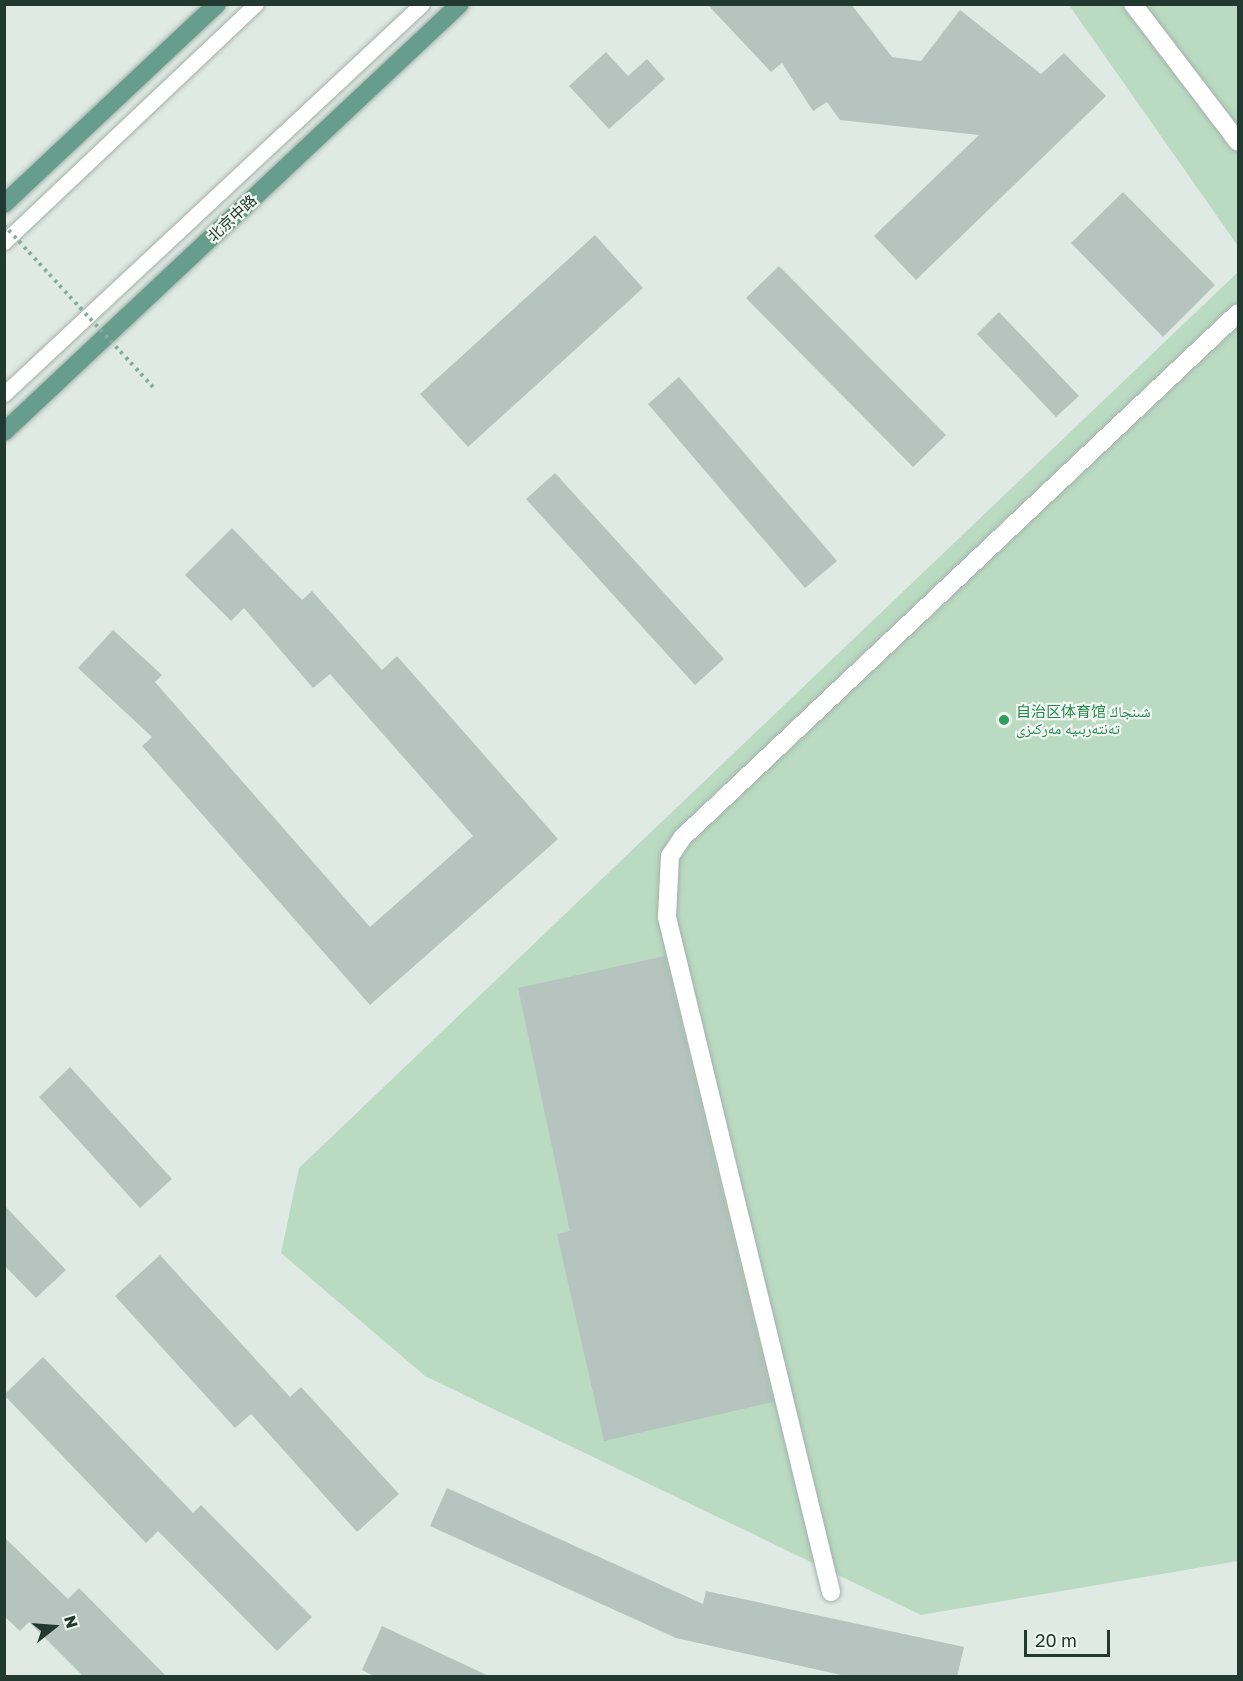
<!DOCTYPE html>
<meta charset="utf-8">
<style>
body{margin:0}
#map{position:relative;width:1243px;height:1681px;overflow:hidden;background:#e0eae5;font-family:"Golos Text","Noto Naskh Arabic","Noto Sans SC",sans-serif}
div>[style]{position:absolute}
.green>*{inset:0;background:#badac1}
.building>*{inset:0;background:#b5c4be}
.roads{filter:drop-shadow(0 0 2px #a3b1ab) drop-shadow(0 0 2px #a3b1ab)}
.service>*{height:15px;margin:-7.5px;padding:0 7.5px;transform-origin:7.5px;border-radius:7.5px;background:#fff}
.minor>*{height:18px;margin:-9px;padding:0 9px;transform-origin:9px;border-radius:9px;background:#fff}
.primary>*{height:18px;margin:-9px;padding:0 9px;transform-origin:9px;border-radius:9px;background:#679d8c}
.path-bridge>*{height:4px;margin-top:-2px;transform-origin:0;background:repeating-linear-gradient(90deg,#82ab9c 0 3px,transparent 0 7.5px)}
.dots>*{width:16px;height:16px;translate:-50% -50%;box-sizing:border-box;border:3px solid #f0f7f3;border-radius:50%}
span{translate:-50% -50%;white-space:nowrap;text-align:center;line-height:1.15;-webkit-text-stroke:4.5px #f0f7f3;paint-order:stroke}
.street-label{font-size:15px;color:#223931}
.leisure-label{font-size:15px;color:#27864d}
.left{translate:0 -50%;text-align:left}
.frame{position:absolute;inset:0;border:6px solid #223931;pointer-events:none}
.north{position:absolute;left:24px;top:1597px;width:60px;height:60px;-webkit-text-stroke:4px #f0f7f3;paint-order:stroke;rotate:73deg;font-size:16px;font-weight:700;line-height:24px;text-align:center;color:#223931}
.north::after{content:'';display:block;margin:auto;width:21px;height:27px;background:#223931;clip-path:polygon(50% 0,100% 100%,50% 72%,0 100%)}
.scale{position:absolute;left:1024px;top:1630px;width:86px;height:27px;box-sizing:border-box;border:3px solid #223931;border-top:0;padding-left:8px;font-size:18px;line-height:21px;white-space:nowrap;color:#223931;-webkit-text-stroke:4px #f0f7f3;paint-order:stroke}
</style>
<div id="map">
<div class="green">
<i style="clip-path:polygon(1069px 5px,1238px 5px,1238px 246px)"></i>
<i style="clip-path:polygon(1238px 272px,1238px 1561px,921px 1615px,425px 1376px,281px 1253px,299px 1168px)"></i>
</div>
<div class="building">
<i style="clip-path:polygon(707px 4px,851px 4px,892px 57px,921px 61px,960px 10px,1041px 74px,1064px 53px,1106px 96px,916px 280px,874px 236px,979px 135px,840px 120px,827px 102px,813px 111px,782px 63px,771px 72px)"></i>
<i style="clip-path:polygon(606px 52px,628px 76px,647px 59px,665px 79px,609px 129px,569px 86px)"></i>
<i style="clip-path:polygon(1123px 192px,1215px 285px,1163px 337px,1071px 243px)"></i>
<i style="clip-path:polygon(595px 235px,643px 288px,468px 447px,420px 394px)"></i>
<i style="clip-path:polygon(779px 266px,946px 435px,913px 467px,746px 298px)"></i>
<i style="clip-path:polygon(999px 312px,1079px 396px,1056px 417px,977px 334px)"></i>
<i style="clip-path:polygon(679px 377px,837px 561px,805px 588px,648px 404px)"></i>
<i style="clip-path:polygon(555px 473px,724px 659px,695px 685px,526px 499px)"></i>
<i style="clip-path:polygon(232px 528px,302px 600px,312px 591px,382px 670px,397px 656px,558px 839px,370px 1005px,142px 746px,152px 737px,78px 668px,113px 630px,162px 675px,155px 682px,370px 927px,473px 836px,330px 674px,313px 688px,244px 608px,231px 621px,185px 575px)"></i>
<i style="clip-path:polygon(665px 956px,773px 1402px,604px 1441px,557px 1234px,570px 1231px,518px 988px)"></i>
<i style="clip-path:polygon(70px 1067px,172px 1179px,140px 1208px,39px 1097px)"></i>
<i style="clip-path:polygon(4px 1205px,66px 1270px,36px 1298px,4px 1265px)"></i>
<i style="clip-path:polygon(160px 1255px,290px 1397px,301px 1387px,399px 1494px,357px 1532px,251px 1414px,235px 1428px,115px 1296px)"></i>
<i style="clip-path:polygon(43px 1357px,193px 1513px,201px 1505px,312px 1617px,277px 1651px,158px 1531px,146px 1543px,4px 1395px)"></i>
<i style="clip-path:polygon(447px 1488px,703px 1604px,706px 1591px,964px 1647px,957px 1677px,850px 1677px,676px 1638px,430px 1526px)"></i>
<i style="clip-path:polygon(4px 1537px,68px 1599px,79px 1588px,167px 1677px,84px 1677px,29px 1622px,20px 1631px,4px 1616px)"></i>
<i style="clip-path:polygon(382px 1626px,491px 1677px,376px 1677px,362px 1670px)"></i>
</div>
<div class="roads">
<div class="service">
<i style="left:4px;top:242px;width:347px;rotate:-43.4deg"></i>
<i style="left:4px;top:394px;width:572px;rotate:-43.02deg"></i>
</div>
<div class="minor">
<i style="left:1133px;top:4px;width:173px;rotate:52.7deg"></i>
<i style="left:831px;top:1592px;width:695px;rotate:-103.66deg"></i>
<i style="left:667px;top:917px;width:61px;rotate:-87.2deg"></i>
<i style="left:670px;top:856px;width:23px;rotate:-56deg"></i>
<i style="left:683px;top:837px;width:763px;rotate:-43.35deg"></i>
</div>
<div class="primary">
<i style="left:4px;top:204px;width:292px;rotate:-43.2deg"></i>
<i style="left:4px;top:432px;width:625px;rotate:-43.19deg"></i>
</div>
</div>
<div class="path-bridge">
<i style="left:4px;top:225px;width:220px;rotate:47.4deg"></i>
</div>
<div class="dots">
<i style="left:1004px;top:720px;background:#2e9e5b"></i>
</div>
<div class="street-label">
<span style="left:232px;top:218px;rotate:-43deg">北京中路</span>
</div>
<div class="leisure-label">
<span class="left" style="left:1016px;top:720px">自治区体育馆 شىنجاڭ<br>تەنتەربىيە مەركىزى</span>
</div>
<div class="frame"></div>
<div class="north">N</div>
<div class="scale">20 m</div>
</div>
